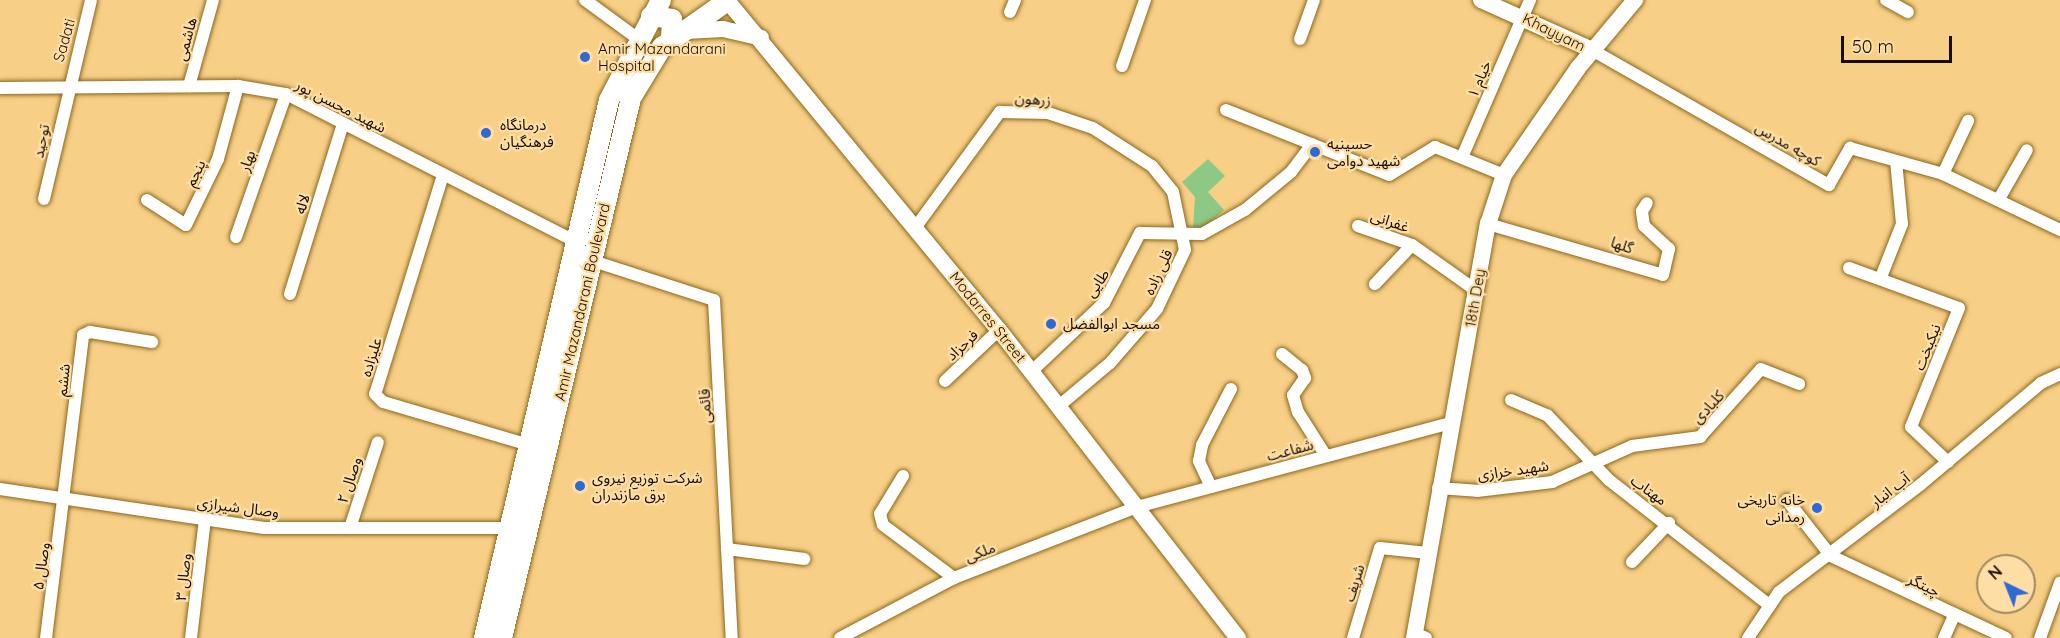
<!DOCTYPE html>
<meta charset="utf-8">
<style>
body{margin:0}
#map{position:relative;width:2060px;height:638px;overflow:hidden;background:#f7cf87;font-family:Quicksand,"Noto Sans Arabic",sans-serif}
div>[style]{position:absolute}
.green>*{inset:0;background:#8dc885}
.roads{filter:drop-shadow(0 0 2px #8c681b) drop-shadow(0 0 2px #8c681b)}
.street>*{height:12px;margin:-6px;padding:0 6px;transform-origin:6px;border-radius:6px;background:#fff}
.secondary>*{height:16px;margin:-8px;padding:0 8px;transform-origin:8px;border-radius:8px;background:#fff}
.primary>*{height:20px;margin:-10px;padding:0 10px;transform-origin:10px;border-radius:10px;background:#fff}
.dots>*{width:16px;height:16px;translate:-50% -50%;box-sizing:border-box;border:3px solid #fedea5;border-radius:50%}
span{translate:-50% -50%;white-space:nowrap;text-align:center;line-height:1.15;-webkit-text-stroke:4.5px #fedea5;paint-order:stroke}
.street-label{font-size:15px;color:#170c00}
.poi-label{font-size:15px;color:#170c00}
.left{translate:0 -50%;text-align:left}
.right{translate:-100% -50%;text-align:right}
.north{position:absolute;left:1976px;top:554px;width:60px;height:60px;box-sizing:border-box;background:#fedea5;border:2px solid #a28a63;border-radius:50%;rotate:317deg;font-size:16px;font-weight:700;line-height:24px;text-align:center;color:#170c00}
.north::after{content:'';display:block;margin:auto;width:21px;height:27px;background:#2e69d7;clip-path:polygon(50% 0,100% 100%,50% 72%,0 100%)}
.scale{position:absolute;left:1841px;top:36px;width:111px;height:27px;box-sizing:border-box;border:3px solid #170c00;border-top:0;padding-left:8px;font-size:18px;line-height:21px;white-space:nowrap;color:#170c00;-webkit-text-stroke:4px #fedea5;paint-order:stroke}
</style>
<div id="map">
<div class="green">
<i style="clip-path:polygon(1208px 159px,1225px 176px,1208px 192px,1224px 210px,1200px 231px,1193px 228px,1195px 197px,1182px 182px)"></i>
</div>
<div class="roads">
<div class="street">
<i style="left:585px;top:0;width:64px;rotate:36.2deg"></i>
<i style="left:1886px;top:0;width:25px;rotate:29deg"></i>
<i style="left:1010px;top:12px;width:13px;rotate:-67deg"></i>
<i style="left:1300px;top:39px;width:41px;rotate:-70.3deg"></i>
<i style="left:1592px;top:50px;width:273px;rotate:29.7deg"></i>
<i style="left:1829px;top:185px;width:43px;rotate:-60.4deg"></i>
<i style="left:1850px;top:148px;width:97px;rotate:15.6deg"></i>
<i style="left:1943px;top:174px;width:130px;rotate:25.6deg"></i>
<i style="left:1122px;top:66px;width:70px;rotate:-70.8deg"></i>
<i style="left:189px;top:86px;width:89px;rotate:-74.4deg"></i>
<i style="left:0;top:88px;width:238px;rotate:-0.5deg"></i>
<i style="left:238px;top:86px;width:49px;rotate:9.5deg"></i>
<i style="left:286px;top:94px;width:323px;rotate:27deg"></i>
<i style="left:1226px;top:110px;width:175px;rotate:21.7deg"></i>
<i style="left:1389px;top:175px;width:54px;rotate:-31.3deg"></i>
<i style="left:1435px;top:147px;width:74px;rotate:22.1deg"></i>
<i style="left:1463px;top:155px;width:169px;rotate:-66.6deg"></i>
<i style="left:1943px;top:174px;width:59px;rotate:-64.7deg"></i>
<i style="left:443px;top:175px;width:229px;rotate:107.2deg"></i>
<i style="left:375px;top:394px;width:11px;rotate:45deg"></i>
<i style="left:383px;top:402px;width:149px;rotate:16.4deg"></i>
<i style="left:44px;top:199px;width:204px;rotate:-76.7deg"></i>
<i style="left:1999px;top:199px;width:56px;rotate:-60.3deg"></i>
<i style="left:147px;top:200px;width:46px;rotate:32.7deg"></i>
<i style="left:186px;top:225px;width:73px;rotate:-64.1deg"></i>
<i style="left:218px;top:159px;width:76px;rotate:-74.7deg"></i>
<i style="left:1488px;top:224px;width:182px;rotate:16.2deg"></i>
<i style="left:1663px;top:275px;width:27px;rotate:-77deg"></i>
<i style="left:1669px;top:249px;width:34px;rotate:-137deg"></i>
<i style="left:1644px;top:226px;width:15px;rotate:-98deg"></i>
<i style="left:1642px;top:211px;width:9px;rotate:-58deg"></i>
<i style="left:1358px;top:226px;width:57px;rotate:19.4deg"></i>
<i style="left:1412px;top:245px;width:54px;rotate:133.5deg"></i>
<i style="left:915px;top:228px;width:144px;rotate:-53.8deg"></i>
<i style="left:1000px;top:112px;width:48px;rotate:1.2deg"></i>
<i style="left:1048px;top:113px;width:47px;rotate:18.4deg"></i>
<i style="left:1093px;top:128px;width:70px;rotate:32.8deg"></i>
<i style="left:1152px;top:166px;width:33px;rotate:51deg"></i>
<i style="left:1173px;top:192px;width:59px;rotate:78.3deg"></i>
<i style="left:1185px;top:250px;width:65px;rotate:115.4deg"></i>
<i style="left:1157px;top:309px;width:72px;rotate:131deg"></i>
<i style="left:1110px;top:363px;width:67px;rotate:139.9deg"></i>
<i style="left:236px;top:237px;width:151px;rotate:-70.7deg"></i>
<i style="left:1412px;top:245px;width:80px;rotate:35.3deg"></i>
<i style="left:593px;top:261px;width:127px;rotate:17.9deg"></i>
<i style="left:714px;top:300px;width:338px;rotate:87deg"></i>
<i style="left:1849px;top:268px;width:117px;rotate:20deg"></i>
<i style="left:1959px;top:308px;width:128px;rotate:112deg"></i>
<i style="left:1911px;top:427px;width:51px;rotate:43.4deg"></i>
<i style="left:1881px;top:277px;width:57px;rotate:-68.4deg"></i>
<i style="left:1902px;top:224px;width:63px;rotate:-95.4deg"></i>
<i style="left:290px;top:294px;width:178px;rotate:-72.7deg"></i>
<i style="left:1282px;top:354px;width:26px;rotate:39deg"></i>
<i style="left:1302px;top:370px;width:9px;rotate:69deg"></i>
<i style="left:1305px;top:378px;width:21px;rotate:125deg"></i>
<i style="left:1293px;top:395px;width:18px;rotate:74deg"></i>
<i style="left:1298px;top:412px;width:52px;rotate:57.5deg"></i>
<i style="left:1032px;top:371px;width:99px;rotate:-43.4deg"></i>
<i style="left:1104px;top:303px;width:79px;rotate:-62.8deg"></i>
<i style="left:1140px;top:233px;width:62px;rotate:0.9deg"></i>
<i style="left:1202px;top:234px;width:49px;rotate:-29.2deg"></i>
<i style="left:1245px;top:210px;width:60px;rotate:-39.6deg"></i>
<i style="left:1291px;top:172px;width:35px;rotate:-53deg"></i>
<i style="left:945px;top:381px;width:74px;rotate:-43.4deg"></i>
<i style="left:1511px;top:400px;width:39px;rotate:23deg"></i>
<i style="left:1547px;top:415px;width:90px;rotate:46.4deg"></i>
<i style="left:1609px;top:480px;width:204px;rotate:38deg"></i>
<i style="left:903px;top:476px;width:44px;rotate:121.2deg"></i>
<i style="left:880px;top:514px;width:11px;rotate:75deg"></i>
<i style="left:883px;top:525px;width:89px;rotate:36.7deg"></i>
<i style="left:1211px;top:487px;width:29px;rotate:-115deg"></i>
<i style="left:1199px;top:461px;width:16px;rotate:-79deg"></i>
<i style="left:1202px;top:445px;width:63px;rotate:-62.6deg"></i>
<i style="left:1438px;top:488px;width:39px;rotate:4deg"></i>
<i style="left:1477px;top:491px;width:76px;rotate:-6.8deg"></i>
<i style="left:1552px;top:482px;width:88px;rotate:-24.2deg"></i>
<i style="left:1632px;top:446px;width:69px;rotate:-7.5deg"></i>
<i style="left:1700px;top:437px;width:91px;rotate:-48.1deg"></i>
<i style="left:1761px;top:369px;width:41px;rotate:21.5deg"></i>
<i style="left:0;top:489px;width:267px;rotate:8.4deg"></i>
<i style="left:264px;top:528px;width:246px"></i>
<i style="left:1787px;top:500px;width:71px;rotate:51.8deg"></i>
<i style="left:1831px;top:556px;width:193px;rotate:25.1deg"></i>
<i style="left:350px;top:528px;width:90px;rotate:-72deg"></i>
<i style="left:727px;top:549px;width:78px;rotate:7.4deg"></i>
<i style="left:1632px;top:562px;width:54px;rotate:-46.5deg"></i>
<i style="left:1415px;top:633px;width:12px;rotate:24deg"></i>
<i style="left:46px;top:638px;width:305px;rotate:-83deg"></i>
<i style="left:83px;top:335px;width:8px;rotate:-23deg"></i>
<i style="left:90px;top:332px;width:63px;rotate:9.2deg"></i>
<i style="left:191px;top:638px;width:120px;rotate:-83.3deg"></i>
<i style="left:840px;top:638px;width:129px;rotate:-27.8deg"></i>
<i style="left:954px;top:578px;width:196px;rotate:-21.2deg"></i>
<i style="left:1137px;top:507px;width:324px;rotate:-15deg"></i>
<i style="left:1353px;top:638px;width:94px;rotate:-73.3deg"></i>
<i style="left:1380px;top:548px;width:48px;rotate:5.9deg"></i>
<i style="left:1748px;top:638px;width:55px;rotate:-56deg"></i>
<i style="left:1779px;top:592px;width:177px;rotate:-37.2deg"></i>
<i style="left:1920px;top:485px;width:158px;rotate:-40.1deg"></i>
<i style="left:2041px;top:383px;width:21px;rotate:-25deg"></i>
<i style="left:1944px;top:638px;width:24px;rotate:-66deg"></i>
<i style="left:2040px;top:638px;width:59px;rotate:-70deg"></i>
</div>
<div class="secondary">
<i style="left:1481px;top:0;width:122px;rotate:24.2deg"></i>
<i style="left:730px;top:4px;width:423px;rotate:50.5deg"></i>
<i style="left:999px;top:330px;width:390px;rotate:52.2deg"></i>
<i style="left:685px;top:31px;width:38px;rotate:-3deg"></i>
<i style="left:723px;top:29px;width:39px;rotate:13deg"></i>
<i style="left:1414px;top:638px;width:421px;rotate:-79.9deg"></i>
<i style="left:1488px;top:224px;width:52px;rotate:-71.9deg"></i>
<i style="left:1504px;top:175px;width:130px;rotate:-55.3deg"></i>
<i style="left:1578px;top:68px;width:89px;rotate:-50deg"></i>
</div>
<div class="primary">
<i style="left:651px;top:16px;width:21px;rotate:8deg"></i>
<i style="left:672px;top:19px;width:20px;rotate:93deg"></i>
<i style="left:484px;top:638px;width:552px;rotate:-76.92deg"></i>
<i style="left:609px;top:100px;width:113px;rotate:-62.5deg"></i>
<i style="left:502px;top:638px;width:555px;rotate:-76.56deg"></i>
<i style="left:631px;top:98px;width:60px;rotate:-58.7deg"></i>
<i style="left:662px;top:47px;width:75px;rotate:-35.2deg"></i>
</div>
</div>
<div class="dots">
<i style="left:585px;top:57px;background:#2e69d7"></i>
<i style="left:486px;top:133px;background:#2e69d7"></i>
<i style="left:1315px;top:152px;background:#2e69d7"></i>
<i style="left:1051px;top:324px;background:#2e69d7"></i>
<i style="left:580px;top:486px;background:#2e69d7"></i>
<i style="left:1817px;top:508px;background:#2e69d7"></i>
</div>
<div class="street-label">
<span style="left:1554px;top:32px;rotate:26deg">Khayyam</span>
<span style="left:186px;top:39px;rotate:-75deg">هاشمی</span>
<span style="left:64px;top:40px;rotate:-74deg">Sadati</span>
<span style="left:1479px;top:79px;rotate:-67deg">خیام ۱</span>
<span style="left:1033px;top:99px;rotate:4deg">زرهون</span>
<span style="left:341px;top:106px;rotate:27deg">شهید محسن پور</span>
<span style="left:41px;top:141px;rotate:-79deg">توحید</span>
<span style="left:1788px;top:144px;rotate:30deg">کوچه مدرس</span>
<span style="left:247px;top:161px;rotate:-71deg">بهار</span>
<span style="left:195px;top:173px;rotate:-64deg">پنجم</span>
<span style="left:302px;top:204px;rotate:-73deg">لاله</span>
<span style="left:1390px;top:221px;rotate:19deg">غفرانی</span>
<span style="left:1622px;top:245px;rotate:19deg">گلها</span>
<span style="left:1158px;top:272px;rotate:-65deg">قلی زاده</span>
<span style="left:1097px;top:283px;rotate:-55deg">طایی</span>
<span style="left:1475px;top:298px;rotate:-80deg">18th Dey</span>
<span style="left:582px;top:302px;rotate:-77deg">Amir Mazandarani Boulevard</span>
<span style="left:988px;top:317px;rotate:51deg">Modarres Street</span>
<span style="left:962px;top:345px;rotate:-43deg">فرحزاد</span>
<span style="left:1927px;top:347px;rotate:-68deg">نیکبخت</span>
<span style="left:371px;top:357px;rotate:-73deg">علیزاده</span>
<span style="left:63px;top:380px;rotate:-84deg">ششم</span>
<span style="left:705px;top:406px;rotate:-93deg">قائمی</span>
<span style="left:1708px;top:407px;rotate:-47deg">کلبادی</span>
<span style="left:1290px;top:450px;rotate:-15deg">شفاعت</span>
<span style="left:1513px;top:470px;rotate:-8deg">شهید خرازی</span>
<span style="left:349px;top:480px;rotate:-72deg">وصال ۲</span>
<span style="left:1649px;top:490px;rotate:36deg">مهتاب</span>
<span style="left:1890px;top:490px;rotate:-38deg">آب انبار</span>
<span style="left:238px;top:507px;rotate:7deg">وصال شیرازی</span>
<span style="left:980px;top:552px;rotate:-21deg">ملکی</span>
<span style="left:41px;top:566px;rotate:-82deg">وصال ۵</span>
<span style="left:183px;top:577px;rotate:-84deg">وصال ۳</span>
<span style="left:1354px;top:583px;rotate:-73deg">شریف</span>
<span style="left:1924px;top:585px;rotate:26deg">چیتگر</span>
</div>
<div class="poi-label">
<span class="left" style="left:598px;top:57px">Amir Mazandarani<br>Hospital</span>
<span class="left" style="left:500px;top:133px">درمانگاه<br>فرهنگیان</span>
<span class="left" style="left:1327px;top:152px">حسینیه<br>شهید دوامی</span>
<span class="left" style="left:1063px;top:324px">مسجد ابوالفضل</span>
<span class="left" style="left:592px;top:486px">شرکت توزیع نیروی<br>برق مازندران</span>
<span class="right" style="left:1805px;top:508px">خانه تاریخی<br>رمدانی</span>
</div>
<div class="north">N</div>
<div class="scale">50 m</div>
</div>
